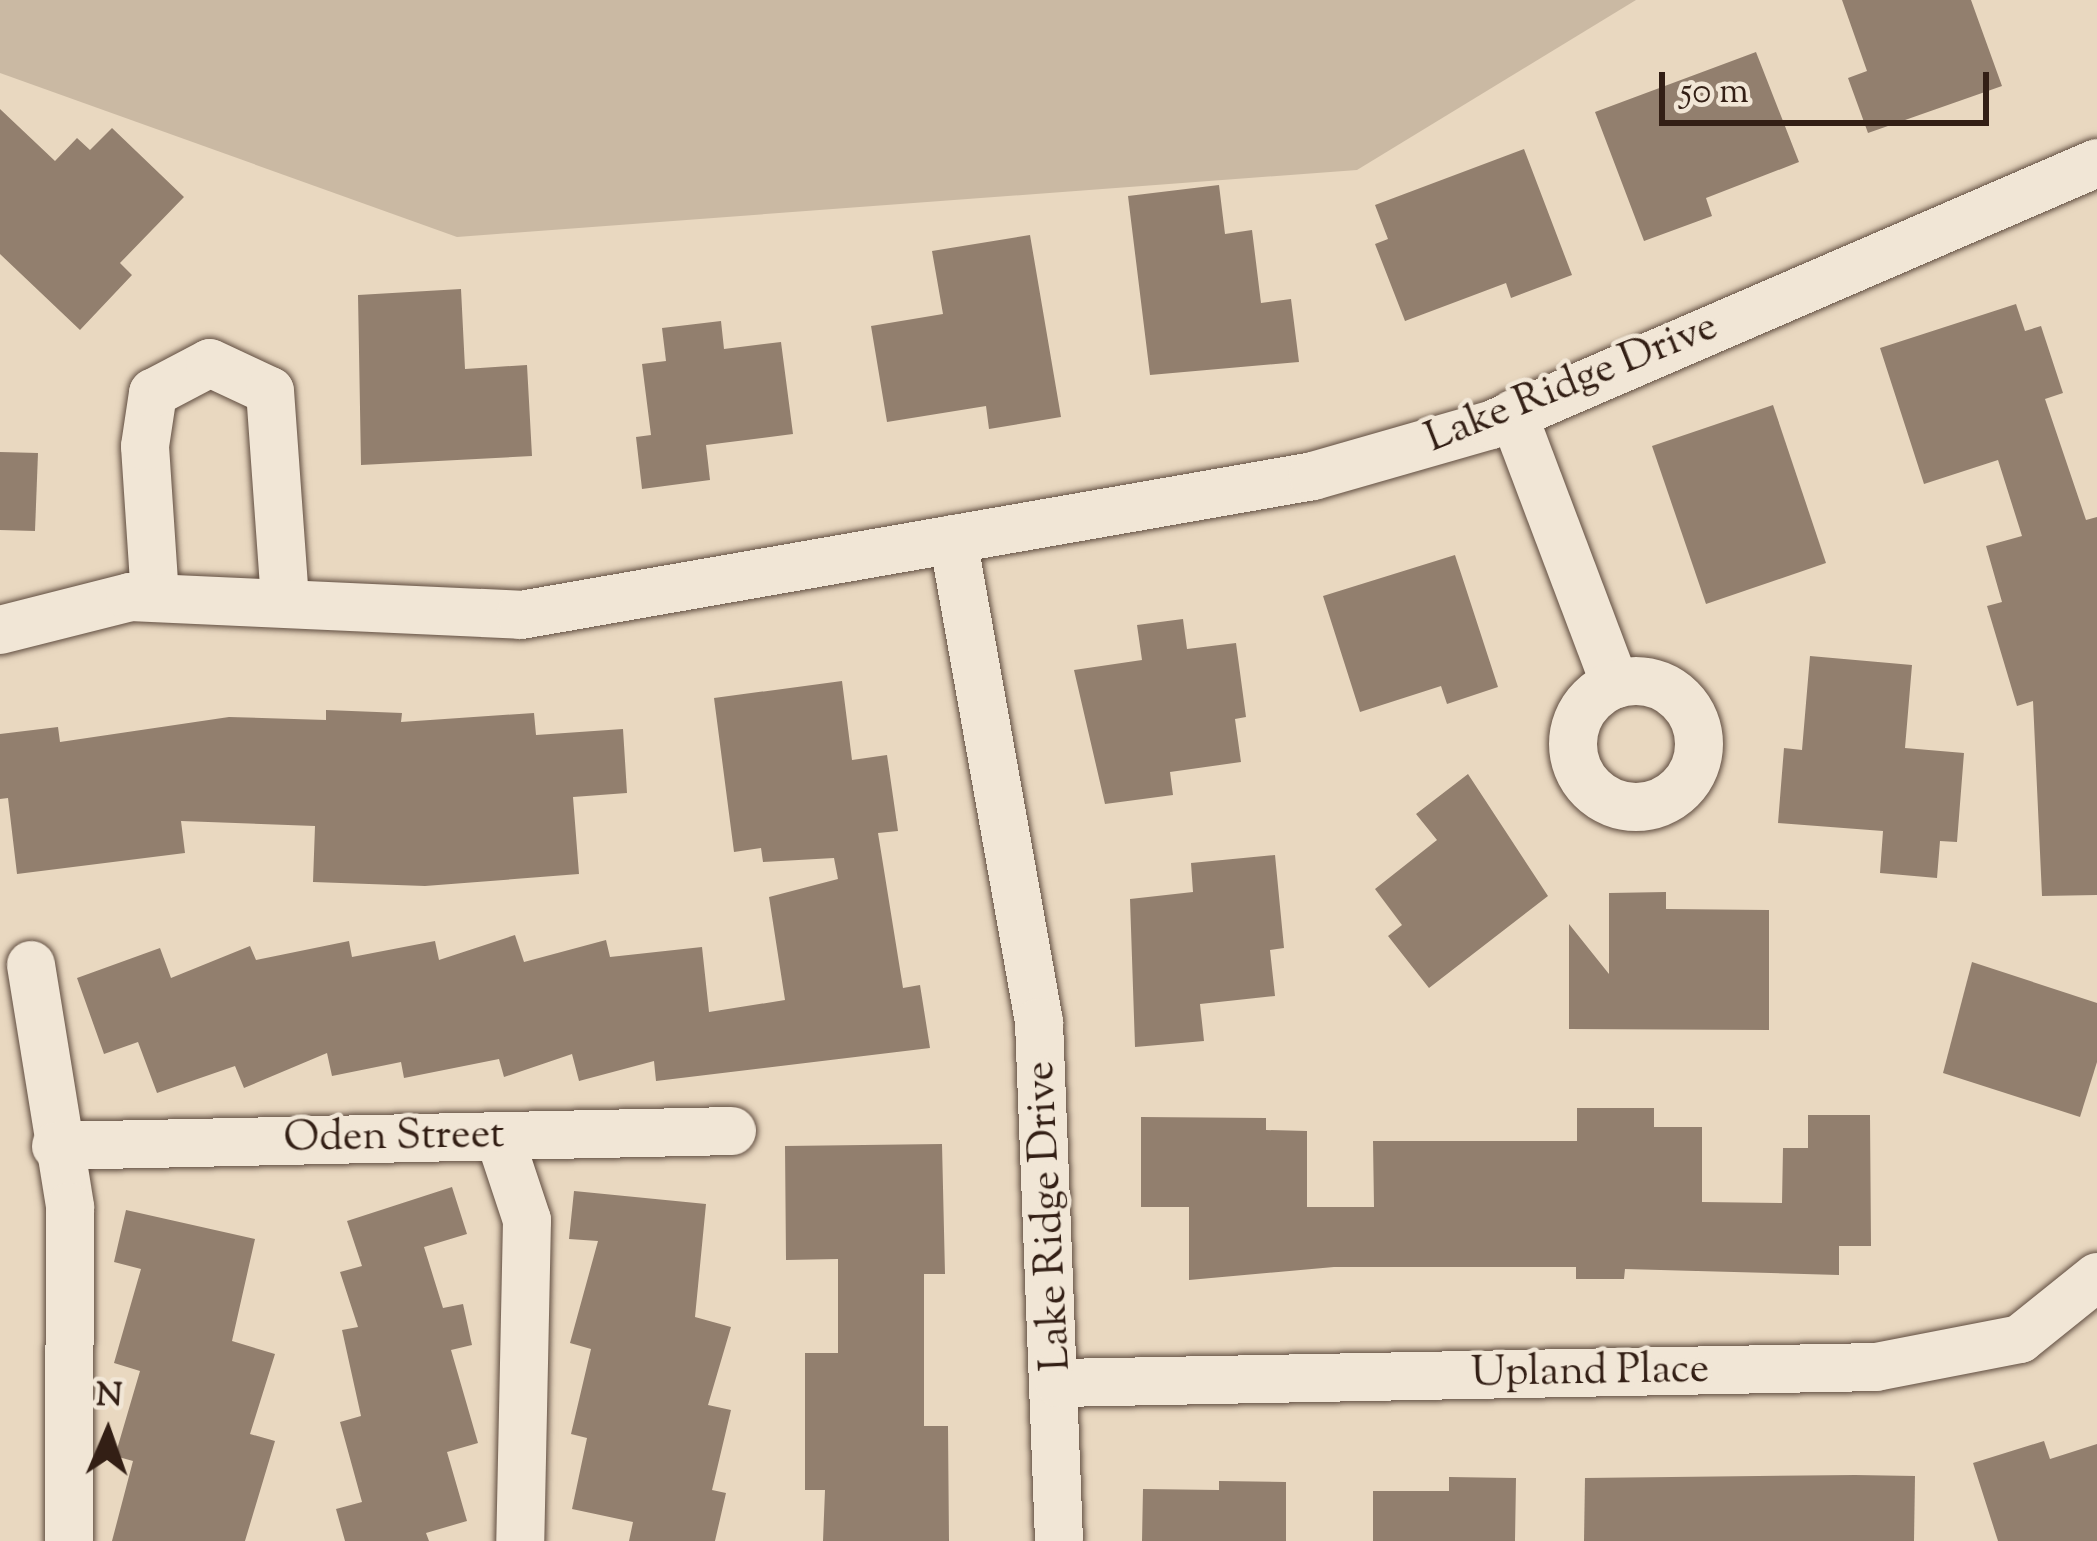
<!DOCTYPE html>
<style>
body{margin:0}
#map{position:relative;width:2097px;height:1541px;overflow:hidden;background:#e9d8c0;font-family:"Sorts Mill Goudy",serif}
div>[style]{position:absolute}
.green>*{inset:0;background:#cab9a3}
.building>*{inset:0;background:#927f6e}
.roads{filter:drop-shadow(0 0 3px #604d40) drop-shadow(0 0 3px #604d40)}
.minor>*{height:48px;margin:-24px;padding:0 24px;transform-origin:24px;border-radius:24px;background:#f1e6d6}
.minor>.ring{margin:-24px;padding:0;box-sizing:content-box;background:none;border:48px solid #f1e6d6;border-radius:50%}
span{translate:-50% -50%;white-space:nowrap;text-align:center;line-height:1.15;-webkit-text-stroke:9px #f1e6d6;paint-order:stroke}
.street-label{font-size:42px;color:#331f15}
.north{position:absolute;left:48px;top:1373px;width:120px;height:120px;-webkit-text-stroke:9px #f1e6d6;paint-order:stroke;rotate:2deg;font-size:33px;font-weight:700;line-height:48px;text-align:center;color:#331f15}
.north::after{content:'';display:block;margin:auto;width:42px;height:54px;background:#331f15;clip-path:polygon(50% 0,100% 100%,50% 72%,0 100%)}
.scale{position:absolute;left:1659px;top:72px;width:330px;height:54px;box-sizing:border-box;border:6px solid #331f15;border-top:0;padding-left:15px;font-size:36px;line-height:42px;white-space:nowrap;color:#331f15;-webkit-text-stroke:9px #f1e6d6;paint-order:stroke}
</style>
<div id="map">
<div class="green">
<i style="clip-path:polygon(0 0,1636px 0,1357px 170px,457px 237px,0 73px)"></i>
</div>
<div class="building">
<i style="clip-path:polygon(1842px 0,1971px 0,2002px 86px,1868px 133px,1848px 78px,1867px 71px)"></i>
<i style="clip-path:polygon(1756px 52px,1799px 162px,1706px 198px,1712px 216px,1644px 241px,1595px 112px)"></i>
<i style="clip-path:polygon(0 109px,55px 161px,77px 138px,90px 150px,112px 128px,184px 197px,120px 263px,132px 275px,80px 330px,0 254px)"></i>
<i style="clip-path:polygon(1524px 149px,1572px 275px,1511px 298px,1506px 283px,1405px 321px,1375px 244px,1388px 239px,1375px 205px)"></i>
<i style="clip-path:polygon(1219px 185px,1225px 234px,1252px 230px,1261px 303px,1291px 299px,1299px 362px,1150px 375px,1128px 196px)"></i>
<i style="clip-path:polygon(1030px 235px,1061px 417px,989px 429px,986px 406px,887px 422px,871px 326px,943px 314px,932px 251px)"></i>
<i style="clip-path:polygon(461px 289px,465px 369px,527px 365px,532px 456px,361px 465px,358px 295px)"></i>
<i style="clip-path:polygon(2016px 304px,2025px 331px,2041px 326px,2063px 393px,2045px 399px,2086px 520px,2097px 517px,2097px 895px,2042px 896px,2033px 701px,2017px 706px,1987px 606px,2002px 602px,1986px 546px,2022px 536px,1998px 460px,1924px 484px,1880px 348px)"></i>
<i style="clip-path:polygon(721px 321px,724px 349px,781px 342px,793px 434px,706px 445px,710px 480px,642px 489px,636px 437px,651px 435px,642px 364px,666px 361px,662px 328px)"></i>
<i style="clip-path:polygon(1773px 405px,1826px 563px,1706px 604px,1652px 446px)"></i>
<i style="clip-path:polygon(0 452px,38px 453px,35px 531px,0 530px)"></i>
<i style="clip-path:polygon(1455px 555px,1498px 687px,1447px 704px,1441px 686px,1360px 712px,1323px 596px)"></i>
<i style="clip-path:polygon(1183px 619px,1187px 649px,1236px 643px,1246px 717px,1235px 719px,1241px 762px,1170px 772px,1173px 795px,1105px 804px,1074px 670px,1142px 660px,1137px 625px)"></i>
<i style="clip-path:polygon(1810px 656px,1912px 665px,1905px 748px,1964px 753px,1957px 842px,1940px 841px,1937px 878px,1880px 873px,1883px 831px,1778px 823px,1784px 748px,1802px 750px)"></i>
<i style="clip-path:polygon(842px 681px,852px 760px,887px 755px,898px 831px,878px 833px,903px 988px,920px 985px,930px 1048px,656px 1081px,654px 1061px,579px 1081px,572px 1054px,504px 1077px,499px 1059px,404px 1078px,401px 1062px,332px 1076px,327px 1053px,244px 1088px,235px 1066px,157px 1093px,138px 1042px,104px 1054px,77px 978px,160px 948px,171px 978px,250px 946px,256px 960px,349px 941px,352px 957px,435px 941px,439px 960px,515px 935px,524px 962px,606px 940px,610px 957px,702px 947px,709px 1012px,785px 1000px,769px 897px,838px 879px,834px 858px,763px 862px,761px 848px,734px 852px,714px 698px)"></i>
<i style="clip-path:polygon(326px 710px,402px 713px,401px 722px,534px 713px,536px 735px,623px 729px,627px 793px,573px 797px,579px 874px,425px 886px,313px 882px,315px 826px,181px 821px,185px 853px,17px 874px,8px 798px,0 799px,0 734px,58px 727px,60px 742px,229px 717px,326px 720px)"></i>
<i style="clip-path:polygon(1468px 774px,1548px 896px,1429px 988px,1388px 936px,1402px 925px,1375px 889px,1437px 840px,1416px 814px)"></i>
<i style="clip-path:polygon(1275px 855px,1284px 948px,1270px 950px,1275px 996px,1200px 1004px,1204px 1041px,1135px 1047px,1130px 899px,1193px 892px,1191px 863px)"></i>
<i style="clip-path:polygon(1666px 892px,1666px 909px,1769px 910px,1769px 1030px,1569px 1029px,1569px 924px,1609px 974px,1609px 893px)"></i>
<i style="clip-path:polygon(1972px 962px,2097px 1003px,2097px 1062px,2080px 1117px,1943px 1073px)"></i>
<i style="clip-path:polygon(1577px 1108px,1654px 1108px,1654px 1127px,1702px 1127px,1702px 1202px,1782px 1203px,1783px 1148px,1808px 1148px,1808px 1115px,1870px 1115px,1871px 1246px,1839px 1246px,1839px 1275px,1625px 1269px,1624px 1279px,1576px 1279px,1576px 1267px,1334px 1267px,1189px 1280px,1189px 1207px,1141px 1207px,1141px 1117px,1266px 1118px,1266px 1130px,1307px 1131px,1307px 1207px,1374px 1207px,1373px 1141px,1577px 1141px)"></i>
<i style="clip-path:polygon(942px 1144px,945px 1274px,924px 1274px,924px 1426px,948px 1426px,949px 1541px,823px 1541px,825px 1490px,805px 1490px,805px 1353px,838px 1353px,838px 1259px,786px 1260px,785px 1146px)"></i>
<i style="clip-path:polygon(452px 1187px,467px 1234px,424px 1247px,443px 1308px,463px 1304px,472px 1345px,451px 1350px,478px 1443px,447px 1452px,467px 1521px,426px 1533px,429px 1541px,345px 1541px,336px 1509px,362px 1502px,340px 1422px,361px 1416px,342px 1330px,358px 1327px,340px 1272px,362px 1266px,347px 1221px)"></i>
<i style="clip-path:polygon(574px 1191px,706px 1204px,695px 1317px,731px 1327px,708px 1405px,731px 1410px,712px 1490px,726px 1493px,715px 1541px,629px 1541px,633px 1522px,572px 1509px,587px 1438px,571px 1434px,591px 1349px,570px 1343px,598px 1241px,569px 1239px)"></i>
<i style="clip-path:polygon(126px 1210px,255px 1239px,232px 1341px,275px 1354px,250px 1434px,275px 1441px,245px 1541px,112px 1541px,133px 1461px,115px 1456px,140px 1371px,114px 1363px,141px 1269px,114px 1262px)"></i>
<i style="clip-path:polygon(2044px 1441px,2050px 1459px,2097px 1444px,2097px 1541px,1998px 1541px,1973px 1463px)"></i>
<i style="clip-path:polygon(1855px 1475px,1915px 1476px,1914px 1541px,1584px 1541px,1585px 1478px)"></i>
<i style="clip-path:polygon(1449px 1477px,1516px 1478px,1515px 1541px,1373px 1541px,1373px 1491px,1449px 1491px)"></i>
<i style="clip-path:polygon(1219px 1481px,1286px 1482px,1286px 1541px,1142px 1541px,1143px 1489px,1219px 1490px)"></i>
</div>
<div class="roads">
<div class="minor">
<i style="left:1513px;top:414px;width:289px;rotate:69.3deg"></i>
<i style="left:953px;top:539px;width:491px;rotate:79.9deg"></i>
<i style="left:1039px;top:1022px;width:519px;rotate:87.79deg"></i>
<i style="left:155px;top:597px;width:151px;rotate:-93.8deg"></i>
<i style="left:145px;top:446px;width:54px;rotate:-81.4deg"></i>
<i style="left:153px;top:393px;width:64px;rotate:-27.8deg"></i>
<i style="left:210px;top:363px;width:66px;rotate:25deg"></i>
<i style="left:270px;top:391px;width:210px;rotate:85.9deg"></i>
<i style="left:0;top:630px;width:134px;rotate:-14.2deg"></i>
<i style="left:130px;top:597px;width:391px;rotate:2.6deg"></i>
<i style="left:521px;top:615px;width:804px;rotate:-9.95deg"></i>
<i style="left:1313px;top:476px;width:185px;rotate:-16deg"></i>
<i style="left:1491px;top:425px;width:660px;rotate:-23.38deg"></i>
<i class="ring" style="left:1573px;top:681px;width:78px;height:78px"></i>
<i style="left:31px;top:965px;width:245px;rotate:80.8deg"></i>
<i style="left:70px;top:1207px;width:334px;rotate:90.2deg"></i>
<i style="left:499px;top:1136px;width:89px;rotate:71.6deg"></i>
<i style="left:527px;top:1220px;width:321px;rotate:91.2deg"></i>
<i style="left:56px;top:1146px;width:676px;rotate:-1.27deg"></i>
<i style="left:1059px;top:1383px;width:817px;rotate:-1.12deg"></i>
<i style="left:1876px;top:1367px;width:147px;rotate:-11deg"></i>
<i style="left:2020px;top:1339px;width:99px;rotate:-38.8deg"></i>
</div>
</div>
<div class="street-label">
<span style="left:1572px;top:384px;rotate:-22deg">Lake Ridge Drive</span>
<span style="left:394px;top:1138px;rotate:-1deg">Oden Street</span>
<span style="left:1050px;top:1216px;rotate:-93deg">Lake Ridge Drive</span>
<span style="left:1590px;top:1373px;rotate:-1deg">Upland Place</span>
</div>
<div class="north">N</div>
<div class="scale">50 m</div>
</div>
